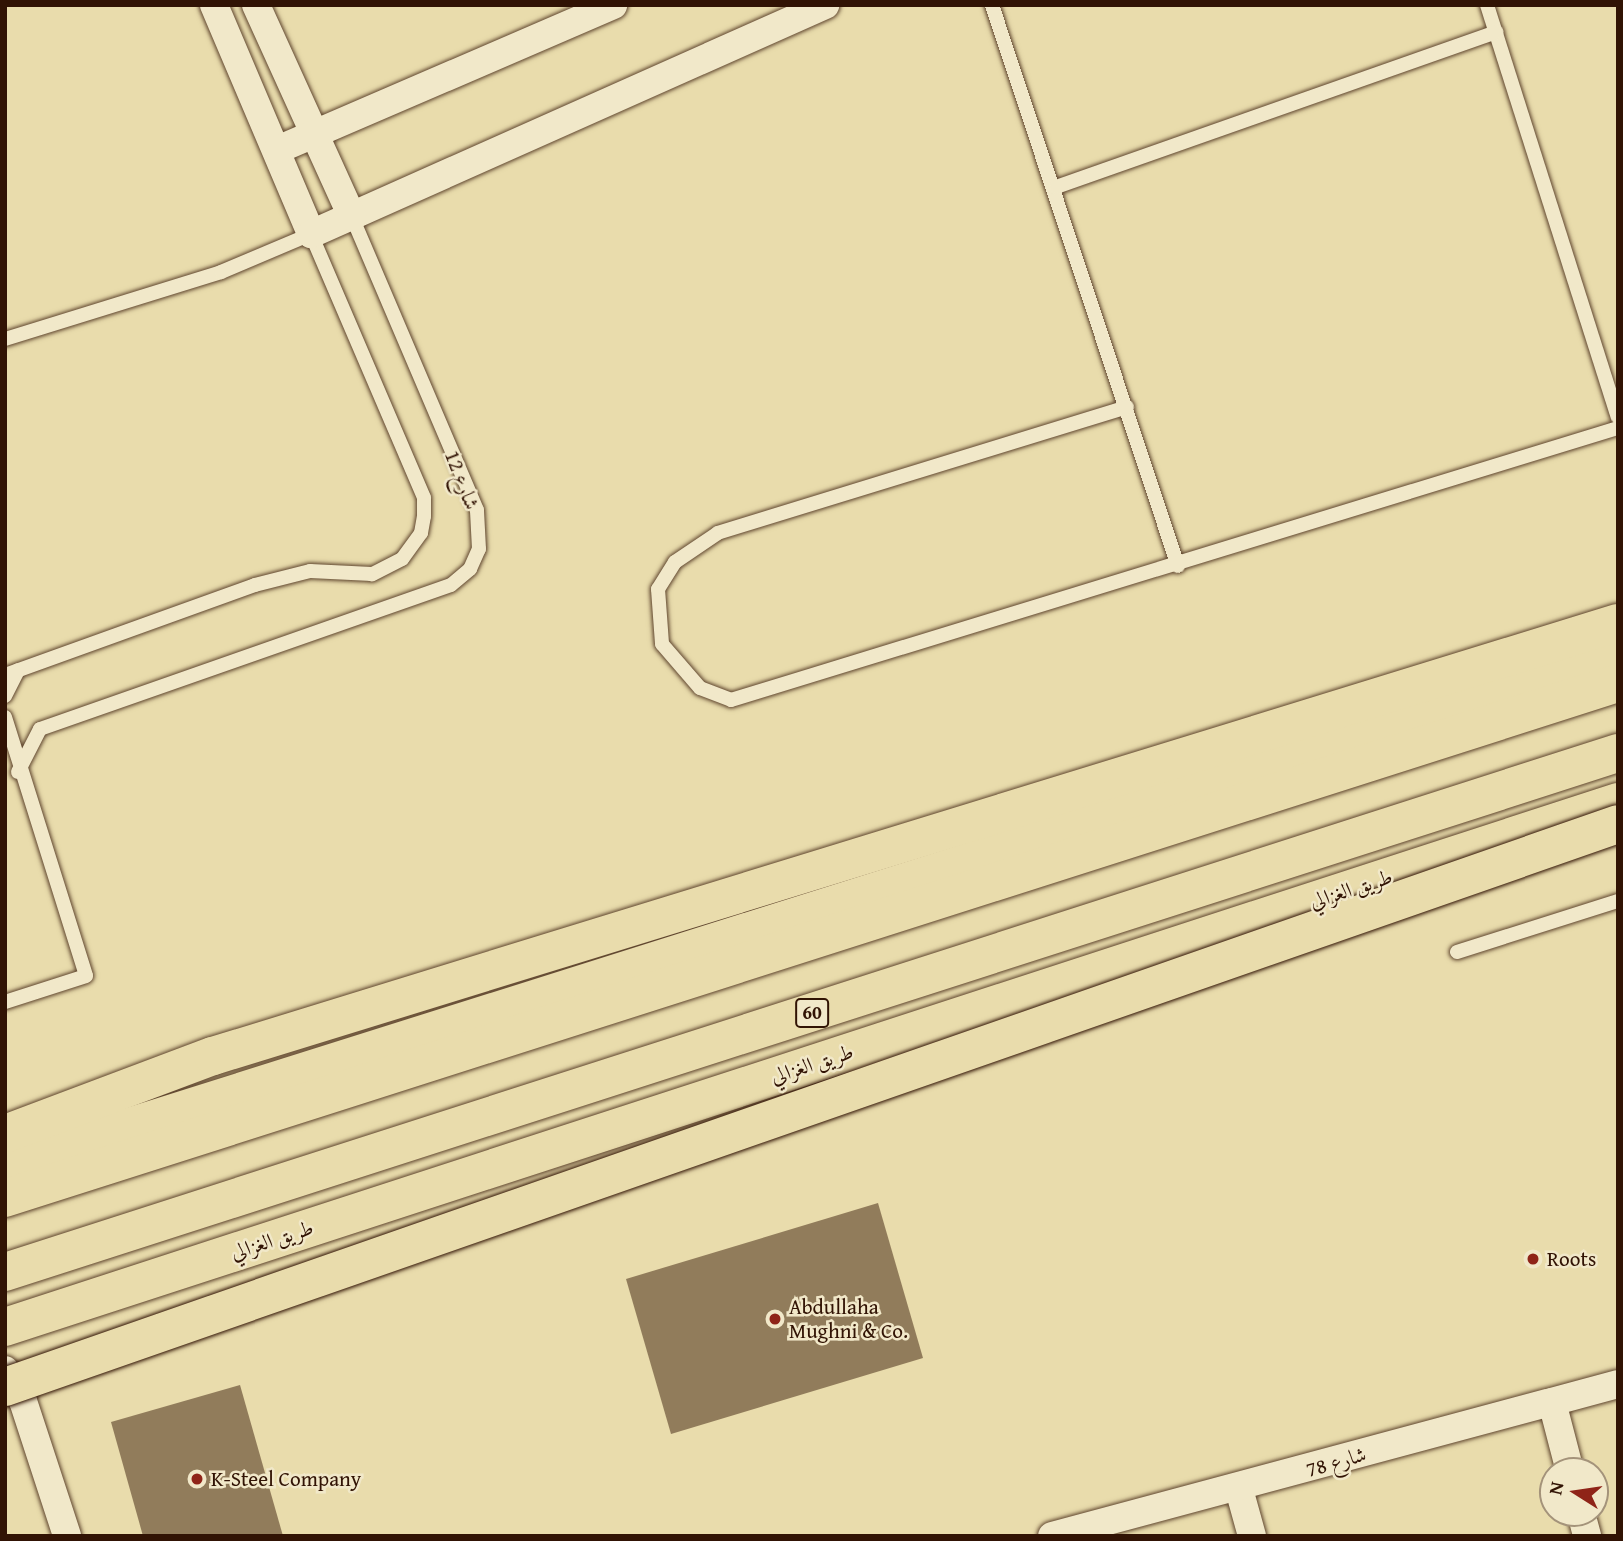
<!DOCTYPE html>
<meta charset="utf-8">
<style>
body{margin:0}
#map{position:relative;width:1623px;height:1541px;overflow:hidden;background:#e9dcac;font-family:"Gentium Book Plus",Amiri,serif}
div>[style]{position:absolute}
.building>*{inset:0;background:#917c5b}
.roads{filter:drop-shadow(0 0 2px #5f452e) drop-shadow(0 0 2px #5f452e)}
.lane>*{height:14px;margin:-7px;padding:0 7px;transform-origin:7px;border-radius:7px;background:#f1e8c9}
.street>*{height:28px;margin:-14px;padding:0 14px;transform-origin:14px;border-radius:14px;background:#f1e8c9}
.primary>*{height:38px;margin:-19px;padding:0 19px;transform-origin:19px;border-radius:19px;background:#e9dcac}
.highway>*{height:38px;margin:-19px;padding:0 19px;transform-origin:19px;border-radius:19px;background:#e9dcac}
.bridges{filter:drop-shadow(0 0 2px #311304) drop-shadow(0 0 2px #311304)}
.highway-bridge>*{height:38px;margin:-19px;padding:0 19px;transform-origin:19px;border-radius:19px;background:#e9dcac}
.dots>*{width:19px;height:19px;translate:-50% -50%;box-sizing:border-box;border:4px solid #f1e8c9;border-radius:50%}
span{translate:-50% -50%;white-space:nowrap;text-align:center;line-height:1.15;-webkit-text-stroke:5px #f1e8c9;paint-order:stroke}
.shield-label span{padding:2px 5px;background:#f1e8c9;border:2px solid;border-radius:5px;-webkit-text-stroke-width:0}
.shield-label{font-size:19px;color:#311304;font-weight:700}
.street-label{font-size:21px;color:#311304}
.poi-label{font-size:21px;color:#311304}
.left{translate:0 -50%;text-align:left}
.frame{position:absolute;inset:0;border:7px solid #311304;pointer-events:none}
.north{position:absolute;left:1539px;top:1457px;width:70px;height:70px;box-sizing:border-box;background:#f1e8c9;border:2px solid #a4937a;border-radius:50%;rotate:282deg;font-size:19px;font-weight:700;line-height:28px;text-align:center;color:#311304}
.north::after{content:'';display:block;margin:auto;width:24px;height:32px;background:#8f2418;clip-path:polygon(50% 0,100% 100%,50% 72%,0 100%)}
</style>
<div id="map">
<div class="building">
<i style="clip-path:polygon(878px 1203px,923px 1358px,671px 1434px,626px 1279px)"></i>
<i style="clip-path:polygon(240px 1385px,283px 1536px,143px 1536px,111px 1422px)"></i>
</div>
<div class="roads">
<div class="lane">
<i style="left:992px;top:5px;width:591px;rotate:71.66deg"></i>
<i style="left:1487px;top:5px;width:432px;rotate:72.4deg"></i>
<i style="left:1056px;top:187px;width:467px;rotate:-19.4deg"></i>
<i style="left:5px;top:339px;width:226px;rotate:-17.2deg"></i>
<i style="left:221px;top:272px;width:98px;rotate:-22.9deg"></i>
<i style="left:311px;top:234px;width:287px;rotate:66.8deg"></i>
<i style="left:424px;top:498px;width:18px;rotate:90deg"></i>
<i style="left:424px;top:516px;width:17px;rotate:100deg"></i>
<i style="left:421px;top:533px;width:32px;rotate:126deg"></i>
<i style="left:402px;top:559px;width:34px;rotate:153deg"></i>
<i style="left:372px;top:574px;width:62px;rotate:-177.2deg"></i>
<i style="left:310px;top:571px;width:57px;rotate:165.7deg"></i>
<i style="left:255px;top:585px;width:266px;rotate:160.2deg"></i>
<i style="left:1127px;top:407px;width:428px;rotate:162.9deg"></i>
<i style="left:718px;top:533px;width:52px;rotate:146deg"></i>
<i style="left:675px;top:562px;width:32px;rotate:122deg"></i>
<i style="left:658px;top:589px;width:55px;rotate:85.8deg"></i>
<i style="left:662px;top:644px;width:58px;rotate:49.2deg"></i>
<i style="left:700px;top:688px;width:33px;rotate:21deg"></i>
<i style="left:731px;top:700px;width:928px;rotate:-17.05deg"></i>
<i style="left:5px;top:696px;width:29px;rotate:-63deg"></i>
<i style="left:5px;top:717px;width:271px;rotate:72.6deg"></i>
<i style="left:86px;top:976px;width:85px;rotate:162.2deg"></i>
<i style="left:18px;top:772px;width:48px;rotate:-62.9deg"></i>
<i style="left:40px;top:729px;width:435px;rotate:-19.3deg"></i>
<i style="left:451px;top:585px;width:25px;rotate:-40deg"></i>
<i style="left:470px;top:569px;width:22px;rotate:-66deg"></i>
<i style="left:479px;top:549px;width:39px;rotate:-93deg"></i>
<i style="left:477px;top:510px;width:319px;rotate:-113.1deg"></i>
<i style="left:1457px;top:952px;width:169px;rotate:-17.6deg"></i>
</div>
<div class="street">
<i style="left:214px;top:5px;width:249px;rotate:67deg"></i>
<i style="left:311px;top:234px;width:563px;rotate:-24.01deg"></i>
<i style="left:256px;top:5px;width:233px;rotate:65.6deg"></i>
<i style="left:277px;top:150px;width:366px;rotate:-23.3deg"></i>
<i style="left:5px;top:1370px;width:36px;rotate:60deg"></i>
<i style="left:23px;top:1401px;width:142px;rotate:71.9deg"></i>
<i style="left:1552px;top:1402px;width:71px;rotate:75.4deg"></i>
<i style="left:1239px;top:1489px;width:49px;rotate:74.5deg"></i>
<i style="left:1581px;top:1513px;width:24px;rotate:75deg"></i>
<i style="left:1052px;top:1536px;width:586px;rotate:-15.03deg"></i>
</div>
<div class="primary">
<i style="left:5px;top:1166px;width:1691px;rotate:-17.51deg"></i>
<i style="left:5px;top:1327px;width:1696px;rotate:-18.03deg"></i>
</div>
<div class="highway">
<i style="left:5px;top:1134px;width:222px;rotate:-20.6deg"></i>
<i style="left:213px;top:1056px;width:1470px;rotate:-17.13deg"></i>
<i style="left:5px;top:1198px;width:1693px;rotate:-17.71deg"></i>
<i style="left:5px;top:1272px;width:1694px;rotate:-17.84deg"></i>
</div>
</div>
<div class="bridges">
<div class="highway-bridge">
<i style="left:5px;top:1387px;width:1708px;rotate:-19.24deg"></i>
</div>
</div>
<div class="dots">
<i style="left:1533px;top:1259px;background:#8f2418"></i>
<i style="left:775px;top:1319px;background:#8f2418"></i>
<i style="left:197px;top:1479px;background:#8f2418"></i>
</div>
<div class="shield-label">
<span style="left:812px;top:1013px">60</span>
</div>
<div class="street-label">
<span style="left:462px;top:480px;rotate:69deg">شارع 12</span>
<span style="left:1351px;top:889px;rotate:-18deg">طريق الغزالي</span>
<span style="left:812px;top:1064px;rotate:-18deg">طريق الغزالي</span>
<span style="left:272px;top:1240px;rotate:-18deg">طريق الغزالي</span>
<span style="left:1336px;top:1462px;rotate:-16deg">شارع 78</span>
</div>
<div class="poi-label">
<span class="left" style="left:1547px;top:1259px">Roots</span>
<span class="left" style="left:789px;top:1319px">Abdullaha<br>Mughni &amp; Co.</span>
<span class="left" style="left:211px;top:1479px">K-Steel Company</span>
</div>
<div class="frame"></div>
<div class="north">N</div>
</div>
